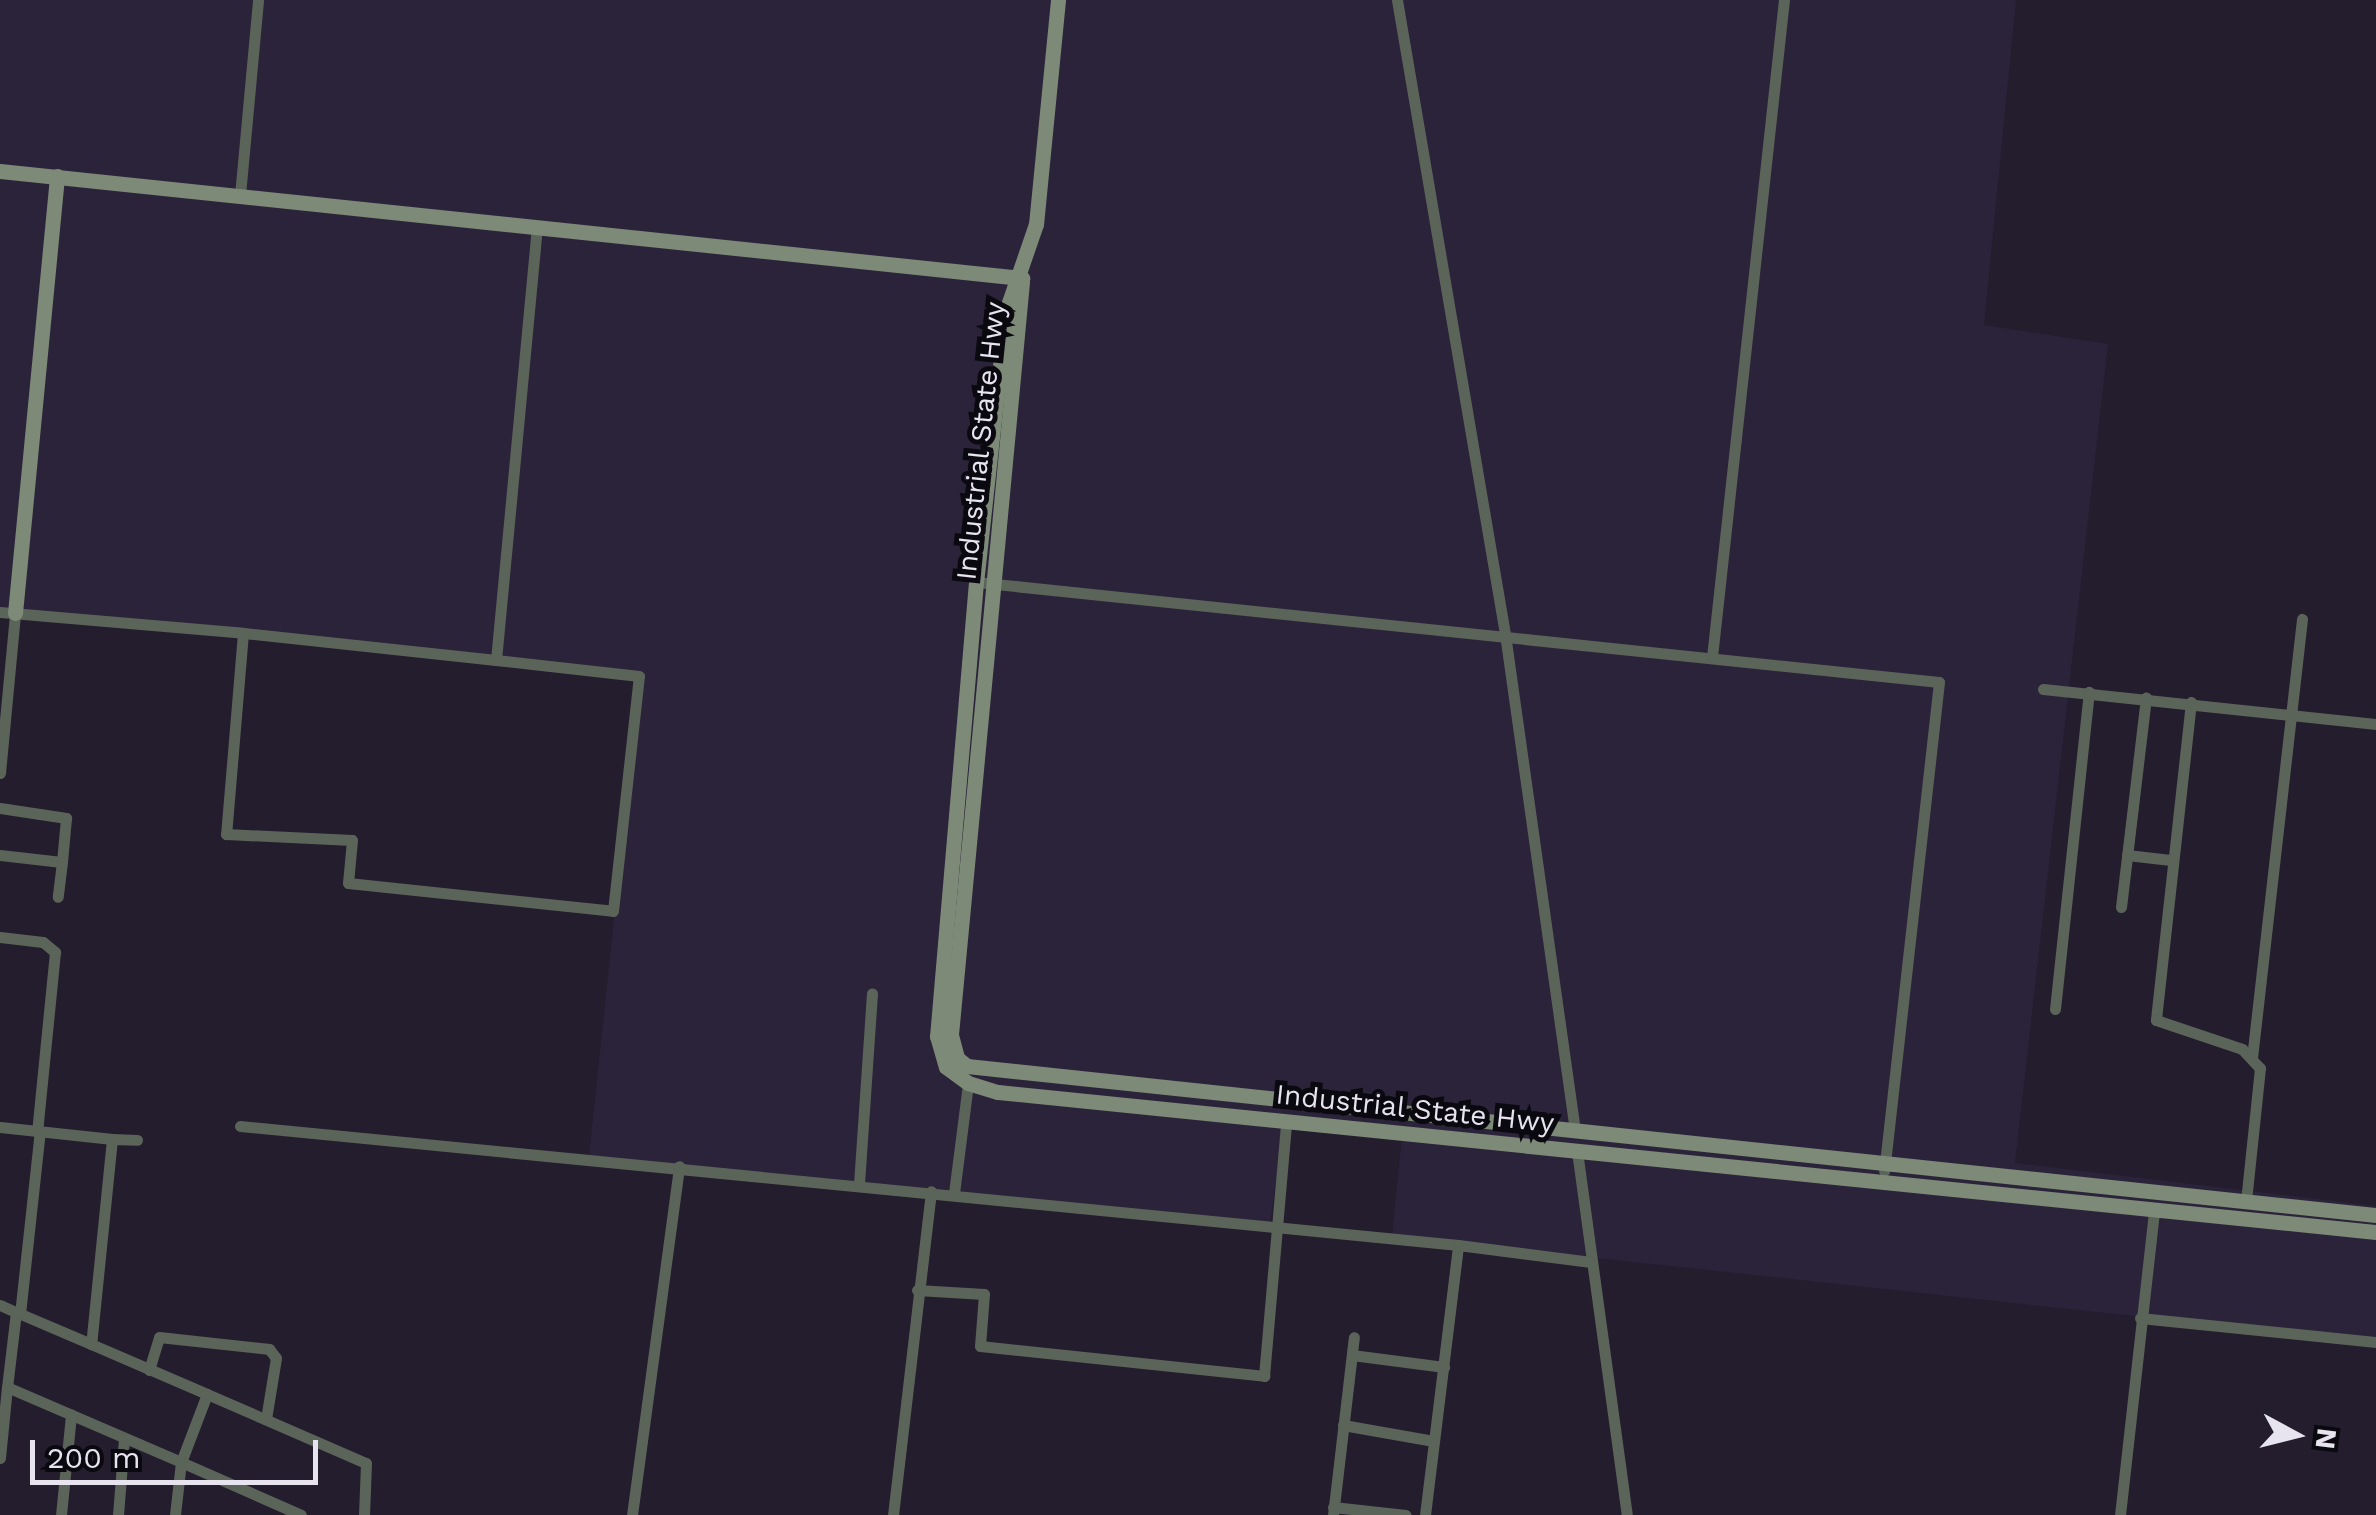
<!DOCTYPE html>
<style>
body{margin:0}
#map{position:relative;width:2376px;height:1515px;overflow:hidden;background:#231d2e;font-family:"Work Sans",sans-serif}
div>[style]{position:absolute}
.built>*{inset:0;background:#2b233a}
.street>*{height:11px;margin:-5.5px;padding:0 5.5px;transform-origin:5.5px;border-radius:5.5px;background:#5b6458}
.secondary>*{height:15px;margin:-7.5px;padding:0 7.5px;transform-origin:7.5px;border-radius:7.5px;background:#7d8a77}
span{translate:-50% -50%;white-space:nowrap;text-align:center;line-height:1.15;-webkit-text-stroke:10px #0b0910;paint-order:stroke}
.street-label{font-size:28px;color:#e7e4f0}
.north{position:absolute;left:2246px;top:1385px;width:100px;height:100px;-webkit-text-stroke:8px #0b0910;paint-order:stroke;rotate:97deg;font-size:28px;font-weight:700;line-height:40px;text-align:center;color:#e7e4f0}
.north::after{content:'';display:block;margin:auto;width:35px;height:45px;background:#e7e4f0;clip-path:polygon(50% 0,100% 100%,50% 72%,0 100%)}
.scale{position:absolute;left:30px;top:1440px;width:288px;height:45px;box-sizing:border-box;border:5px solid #e7e4f0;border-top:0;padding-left:12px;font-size:30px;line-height:35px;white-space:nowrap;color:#e7e4f0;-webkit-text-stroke:8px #0b0910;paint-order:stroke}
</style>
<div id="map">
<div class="built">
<i style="clip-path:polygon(0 0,2016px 0,1984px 325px,2108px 344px,2015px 1163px,2376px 1206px,2376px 1342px,1392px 1236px,1402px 1136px,1284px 1124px,1270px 1225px,589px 1156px,639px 682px,0 611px)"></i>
</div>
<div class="street">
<i style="left:1397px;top:0;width:643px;rotate:80.33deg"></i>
<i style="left:1505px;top:634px;width:502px;rotate:81.98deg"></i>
<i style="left:240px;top:195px;width:196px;rotate:-84.7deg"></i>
<i style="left:976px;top:582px;width:968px;rotate:5.93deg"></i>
<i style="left:1939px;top:682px;width:492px;rotate:96.4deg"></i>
<i style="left:0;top:612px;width:244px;rotate:4.9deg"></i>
<i style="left:1712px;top:657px;width:661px;rotate:-83.75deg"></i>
<i style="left:496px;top:660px;width:254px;rotate:-173.9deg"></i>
<i style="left:243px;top:633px;width:202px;rotate:94.8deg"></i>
<i style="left:226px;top:834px;width:126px;rotate:2.7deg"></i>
<i style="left:352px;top:840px;width:43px;rotate:95.3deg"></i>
<i style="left:348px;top:883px;width:266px;rotate:6deg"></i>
<i style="left:613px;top:911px;width:236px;rotate:-83.7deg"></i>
<i style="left:639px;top:676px;width:144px;rotate:-173.6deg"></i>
<i style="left:496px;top:660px;width:435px;rotate:-84.6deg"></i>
<i style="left:2043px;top:689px;width:335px;rotate:6deg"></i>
<i style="left:2191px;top:702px;width:320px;rotate:96.3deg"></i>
<i style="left:2156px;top:1020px;width:91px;rotate:18.6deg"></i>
<i style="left:2242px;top:1049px;width:26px;rotate:47deg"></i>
<i style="left:2260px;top:1068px;width:135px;rotate:96deg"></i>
<i style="left:0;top:773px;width:161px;rotate:-84.6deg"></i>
<i style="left:0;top:808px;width:67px;rotate:8.6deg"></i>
<i style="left:66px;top:818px;width:44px;rotate:95.2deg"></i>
<i style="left:0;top:855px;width:62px;rotate:6.4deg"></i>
<i style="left:62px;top:862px;width:35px;rotate:97deg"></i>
<i style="left:2127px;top:855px;width:44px;rotate:6.5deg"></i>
<i style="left:2121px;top:907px;width:211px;rotate:-83.2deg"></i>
<i style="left:0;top:937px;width:43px;rotate:6.6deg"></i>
<i style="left:43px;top:942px;width:16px;rotate:40deg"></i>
<i style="left:55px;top:952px;width:180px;rotate:95.7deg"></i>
<i style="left:2055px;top:1009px;width:319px;rotate:-83.9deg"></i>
<i style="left:2252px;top:1058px;width:442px;rotate:-83.5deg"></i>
<i style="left:240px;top:1126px;width:1224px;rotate:5.58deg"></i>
<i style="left:0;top:1127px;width:113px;rotate:6.1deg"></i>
<i style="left:112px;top:1139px;width:206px;rotate:95.8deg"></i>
<i style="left:91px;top:1344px;width:126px;rotate:23.3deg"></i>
<i style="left:207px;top:1394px;width:73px;rotate:110.9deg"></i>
<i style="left:181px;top:1462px;width:131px;rotate:23.8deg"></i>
<i style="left:112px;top:1139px;width:25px;rotate:2deg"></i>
<i style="left:1577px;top:1151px;width:367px;rotate:82.2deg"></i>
<i style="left:859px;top:1184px;width:191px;rotate:-86.1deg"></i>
<i style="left:954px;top:1193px;width:111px;rotate:-82.7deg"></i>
<i style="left:917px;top:1290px;width:67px;rotate:3.4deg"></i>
<i style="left:984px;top:1294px;width:52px;rotate:94.4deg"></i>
<i style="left:980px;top:1346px;width:286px;rotate:6deg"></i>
<i style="left:1264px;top:1376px;width:255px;rotate:-85deg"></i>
<i style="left:0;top:1305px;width:17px;rotate:24deg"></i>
<i style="left:16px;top:1312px;width:76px;rotate:96.8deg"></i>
<i style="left:7px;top:1387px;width:189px;rotate:23.3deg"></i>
<i style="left:181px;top:1462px;width:53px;rotate:96.5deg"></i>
<i style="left:16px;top:1312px;width:82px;rotate:23.1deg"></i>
<i style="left:20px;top:1314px;width:184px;rotate:-83.8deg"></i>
<i style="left:2140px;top:1318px;width:237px;rotate:5.8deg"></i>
<i style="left:1352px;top:1355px;width:93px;rotate:7.4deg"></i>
<i style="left:149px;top:1370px;width:34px;rotate:-73deg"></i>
<i style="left:159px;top:1337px;width:111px;rotate:6.2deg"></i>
<i style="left:269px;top:1349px;width:11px;rotate:52deg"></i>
<i style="left:276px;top:1358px;width:62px;rotate:99.3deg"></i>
<i style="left:207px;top:1394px;width:173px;rotate:23.5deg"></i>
<i style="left:366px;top:1463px;width:52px;rotate:92.2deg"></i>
<i style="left:1343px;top:1425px;width:92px;rotate:10deg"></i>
<i style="left:0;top:1458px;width:71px;rotate:-84.4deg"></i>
<i style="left:1333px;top:1507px;width:73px;rotate:6.3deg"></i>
<i style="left:61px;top:1515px;width:101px;rotate:-84.3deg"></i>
<i style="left:118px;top:1515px;width:77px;rotate:-85.5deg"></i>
<i style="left:632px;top:1515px;width:352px;rotate:-82.3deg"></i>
<i style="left:893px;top:1515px;width:326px;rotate:-83.3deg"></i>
<i style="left:1333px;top:1515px;width:179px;rotate:-83.3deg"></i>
<i style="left:1425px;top:1515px;width:272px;rotate:-83deg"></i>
<i style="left:1458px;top:1245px;width:134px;rotate:7.3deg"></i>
<i style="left:2120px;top:1515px;width:307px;rotate:-83.6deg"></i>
</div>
<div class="secondary">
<i style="left:1058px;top:0;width:225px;rotate:95.6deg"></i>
<i style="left:1036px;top:224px;width:92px;rotate:109deg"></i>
<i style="left:1006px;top:311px;width:273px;rotate:96.3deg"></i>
<i style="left:976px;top:582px;width:456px;rotate:94.9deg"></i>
<i style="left:937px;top:1036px;width:32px;rotate:74deg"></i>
<i style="left:946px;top:1067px;width:27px;rotate:36deg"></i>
<i style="left:968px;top:1083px;width:31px;rotate:17deg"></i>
<i style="left:998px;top:1092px;width:1385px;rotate:5.8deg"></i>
<i style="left:0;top:171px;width:1028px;rotate:5.98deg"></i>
<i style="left:1022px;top:282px;width:756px;rotate:95.39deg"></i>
<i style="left:951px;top:1035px;width:24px;rotate:75deg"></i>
<i style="left:957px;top:1058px;width:13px;rotate:39deg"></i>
<i style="left:967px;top:1066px;width:1417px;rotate:6.04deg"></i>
<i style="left:15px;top:613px;width:439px;rotate:-84.5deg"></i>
</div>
<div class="street-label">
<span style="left:981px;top:441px;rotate:-84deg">Industrial State Hwy</span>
<span style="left:1415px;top:1109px;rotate:6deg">Industrial State Hwy</span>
</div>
<div class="north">N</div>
<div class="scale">200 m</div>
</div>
